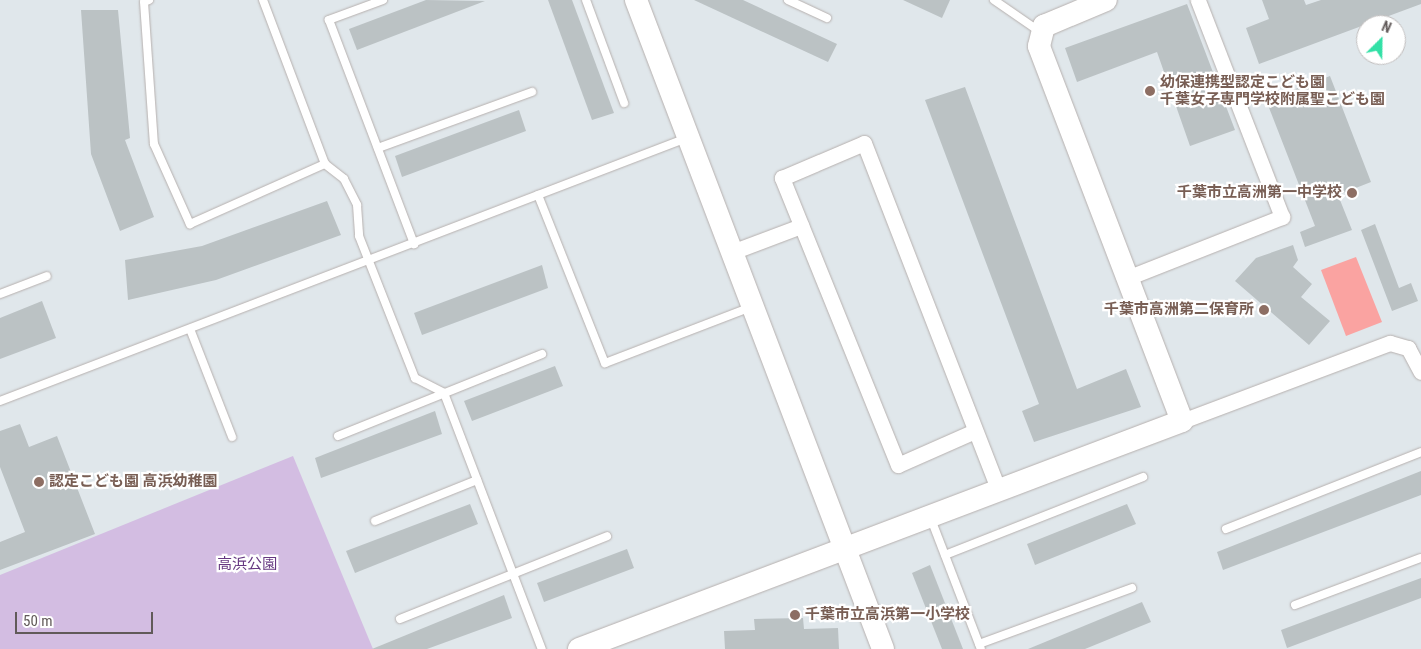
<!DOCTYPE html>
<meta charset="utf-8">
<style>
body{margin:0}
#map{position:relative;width:1421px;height:649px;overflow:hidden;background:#e0e7eb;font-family:"Roboto Condensed","Noto Sans JP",sans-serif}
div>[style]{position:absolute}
.green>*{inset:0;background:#d3bde2}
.water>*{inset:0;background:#faa3a1}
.building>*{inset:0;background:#bbc2c4}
.roads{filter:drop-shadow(0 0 1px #b6b0ae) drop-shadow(0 0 1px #b6b0ae)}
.lane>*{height:8px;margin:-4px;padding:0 4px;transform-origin:4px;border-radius:4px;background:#fff}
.street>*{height:15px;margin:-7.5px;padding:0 7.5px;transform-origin:7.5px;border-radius:7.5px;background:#fff}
.secondary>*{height:22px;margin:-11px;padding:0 11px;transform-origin:11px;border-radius:11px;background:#fff}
.dots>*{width:14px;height:14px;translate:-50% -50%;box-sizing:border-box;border:2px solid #fff;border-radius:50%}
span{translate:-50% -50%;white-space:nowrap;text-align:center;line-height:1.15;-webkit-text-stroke:4.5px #fff;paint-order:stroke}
.education-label{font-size:15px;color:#785e54;font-weight:700}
.left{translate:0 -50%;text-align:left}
.right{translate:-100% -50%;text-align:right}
.park-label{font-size:15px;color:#663881}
.north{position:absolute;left:1356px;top:15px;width:50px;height:50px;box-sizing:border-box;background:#fff;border:1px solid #c0bdbd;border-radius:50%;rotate:23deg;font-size:14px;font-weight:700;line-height:20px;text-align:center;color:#615a59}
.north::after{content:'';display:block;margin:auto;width:18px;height:22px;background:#32e0a6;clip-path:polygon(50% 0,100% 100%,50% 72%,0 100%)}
.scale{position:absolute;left:15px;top:612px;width:138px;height:22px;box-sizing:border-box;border:2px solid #615a59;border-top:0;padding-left:6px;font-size:15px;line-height:18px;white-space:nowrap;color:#615a59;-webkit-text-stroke:4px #fff;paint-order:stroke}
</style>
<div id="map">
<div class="green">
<i style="clip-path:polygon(293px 456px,373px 649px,0 649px,0 575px)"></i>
</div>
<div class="water">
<i style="clip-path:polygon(1356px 257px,1382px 322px,1346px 336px,1321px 270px)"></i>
</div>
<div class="building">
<i style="clip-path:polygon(426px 0,485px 1px,357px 50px,349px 29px)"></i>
<i style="clip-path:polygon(548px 0,572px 0,614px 113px,592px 120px)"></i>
<i style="clip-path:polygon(694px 0,743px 0,837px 44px,828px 62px)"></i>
<i style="clip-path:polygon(903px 0,950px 0,942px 18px)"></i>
<i style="clip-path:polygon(1262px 0,1304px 0,1306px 5px,1321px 0,1421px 0,1421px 4px,1259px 64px,1246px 28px,1269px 19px)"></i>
<i style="clip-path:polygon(1187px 4px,1235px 130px,1190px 146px,1157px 52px,1077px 82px,1065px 48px)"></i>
<i style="clip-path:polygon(81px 10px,118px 10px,130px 138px,125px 140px,154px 217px,120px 231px,91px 154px)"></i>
<i style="clip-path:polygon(1330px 76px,1371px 182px,1338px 195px,1352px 230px,1305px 247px,1300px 232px,1315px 226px,1266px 100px)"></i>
<i style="clip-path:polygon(965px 87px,1077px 389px,1126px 369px,1141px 407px,1034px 442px,1022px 411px,1039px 404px,925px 100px)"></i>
<i style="clip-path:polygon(519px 110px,526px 131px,402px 177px,395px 156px)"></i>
<i style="clip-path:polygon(327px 201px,341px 235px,216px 280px,128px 300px,125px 260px,202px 246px)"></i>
<i style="clip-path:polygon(1375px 224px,1399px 288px,1411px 283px,1418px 301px,1392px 311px,1361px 230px)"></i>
<i style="clip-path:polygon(1293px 245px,1298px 260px,1293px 267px,1312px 284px,1301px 297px,1330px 321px,1309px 345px,1235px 281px,1256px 258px)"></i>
<i style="clip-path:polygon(542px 265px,548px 288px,422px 335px,414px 313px)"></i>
<i style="clip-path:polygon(42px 301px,56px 338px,0 359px,0 318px)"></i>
<i style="clip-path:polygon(555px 366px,563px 386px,472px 421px,464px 401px)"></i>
<i style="clip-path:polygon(435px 411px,442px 434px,321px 478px,315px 458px)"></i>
<i style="clip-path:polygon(20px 424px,29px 447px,57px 436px,95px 534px,0 570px,0 542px,25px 532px,0 467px,0 431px)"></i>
<i style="clip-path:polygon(1421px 471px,1421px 495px,1223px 570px,1217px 552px)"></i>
<i style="clip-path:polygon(470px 504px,478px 524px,355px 573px,346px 551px)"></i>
<i style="clip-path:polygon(1127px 504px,1136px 524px,1035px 565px,1027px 544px)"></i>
<i style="clip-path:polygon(627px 549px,634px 568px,544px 602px,537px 583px)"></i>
<i style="clip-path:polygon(930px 565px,963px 649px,942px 649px,912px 573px)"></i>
<i style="clip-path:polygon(1421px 578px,1421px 598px,1287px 648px,1281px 630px)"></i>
<i style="clip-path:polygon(504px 595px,512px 618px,427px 649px,372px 649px)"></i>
<i style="clip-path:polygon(1142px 602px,1151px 622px,1085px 649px,1028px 649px)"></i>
<i style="clip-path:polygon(803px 618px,804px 629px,838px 628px,839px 649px,725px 649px,724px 631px,755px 630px,754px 619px)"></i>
</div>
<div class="roads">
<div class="lane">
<i style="left:149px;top:0;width:5px;rotate:158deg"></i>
<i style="left:144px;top:2px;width:142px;rotate:86deg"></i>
<i style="left:154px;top:144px;width:88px;rotate:65.8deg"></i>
<i style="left:190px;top:224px;width:148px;rotate:-24deg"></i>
<i style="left:263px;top:0;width:175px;rotate:69.3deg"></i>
<i style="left:325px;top:164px;width:24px;rotate:38deg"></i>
<i style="left:344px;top:179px;width:29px;rotate:63deg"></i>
<i style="left:357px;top:205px;width:31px;rotate:86deg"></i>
<i style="left:359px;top:236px;width:153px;rotate:68.5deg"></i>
<i style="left:415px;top:378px;width:33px;rotate:27deg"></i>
<i style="left:444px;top:393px;width:274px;rotate:69.1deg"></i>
<i style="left:383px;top:0;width:58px;rotate:159.7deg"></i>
<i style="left:329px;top:20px;width:240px;rotate:69.2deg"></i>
<i style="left:586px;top:0;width:110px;rotate:69.7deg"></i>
<i style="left:788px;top:0;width:43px;rotate:24.8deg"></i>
<i style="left:994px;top:0;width:55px;rotate:34.6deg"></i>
<i style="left:378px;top:148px;width:164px;rotate:-20deg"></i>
<i style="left:538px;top:195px;width:181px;rotate:68.3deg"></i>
<i style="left:605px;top:363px;width:156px;rotate:-21deg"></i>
<i style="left:0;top:294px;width:50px;rotate:-21deg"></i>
<i style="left:190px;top:329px;width:116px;rotate:68.7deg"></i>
<i style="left:0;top:401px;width:736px;rotate:-20.95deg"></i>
<i style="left:338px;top:436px;width:220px;rotate:-21.9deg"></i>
<i style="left:931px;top:519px;width:139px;rotate:69deg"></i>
<i style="left:375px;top:521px;width:110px;rotate:-21.9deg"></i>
<i style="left:1226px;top:529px;width:210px;rotate:-21.5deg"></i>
<i style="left:945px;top:555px;width:213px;rotate:-21.5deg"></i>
<i style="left:1295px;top:605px;width:134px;rotate:-20.5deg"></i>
<i style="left:400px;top:619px;width:223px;rotate:-21.8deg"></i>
<i style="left:979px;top:644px;width:163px;rotate:-20.1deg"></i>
</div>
<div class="street">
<i style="left:732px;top:252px;width:74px;rotate:-20.6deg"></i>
<i style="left:1127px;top:278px;width:167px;rotate:-21.5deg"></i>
<i style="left:1282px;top:217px;width:233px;rotate:-111.2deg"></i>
<i style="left:1182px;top:421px;width:222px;rotate:-20.6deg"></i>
<i style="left:1390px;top:343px;width:19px;rotate:16deg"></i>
<i style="left:1408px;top:348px;width:27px;rotate:62deg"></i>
<i style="left:975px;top:431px;width:84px;rotate:156.2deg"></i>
<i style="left:898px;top:465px;width:310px;rotate:-112deg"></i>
<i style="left:782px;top:178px;width:89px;rotate:-23.1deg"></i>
<i style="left:864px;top:143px;width:373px;rotate:68.8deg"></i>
</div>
<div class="secondary">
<i style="left:636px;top:0;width:694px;rotate:69.16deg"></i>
<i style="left:579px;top:649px;width:645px;rotate:-20.71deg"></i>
<i style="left:1182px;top:421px;width:401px;rotate:-110.9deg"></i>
<i style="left:1039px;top:46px;width:21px;rotate:-76deg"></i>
<i style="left:1044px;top:26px;width:67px;rotate:-22.8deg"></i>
</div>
</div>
<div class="dots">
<i style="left:1150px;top:91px;background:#8d6e63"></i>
<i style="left:1352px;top:193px;background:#8d6e63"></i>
<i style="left:1264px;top:310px;background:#8d6e63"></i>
<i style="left:39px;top:482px;background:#8d6e63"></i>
<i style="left:795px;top:615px;background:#8d6e63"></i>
</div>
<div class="education-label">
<span class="left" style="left:1160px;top:91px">幼保連携型認定こども園<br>千葉女子専門学校附属聖こども園</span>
<span class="right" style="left:1342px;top:193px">千葉市立高洲第一中学校</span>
<span class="right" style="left:1254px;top:310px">千葉市高洲第二保育所</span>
<span class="left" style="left:49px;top:482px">認定こども園 高浜幼稚園</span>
<span class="left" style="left:805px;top:615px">千葉市立高浜第一小学校</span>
</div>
<div class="park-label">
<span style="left:247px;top:565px">高浜公園</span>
</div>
<div class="north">N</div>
<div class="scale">50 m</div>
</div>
